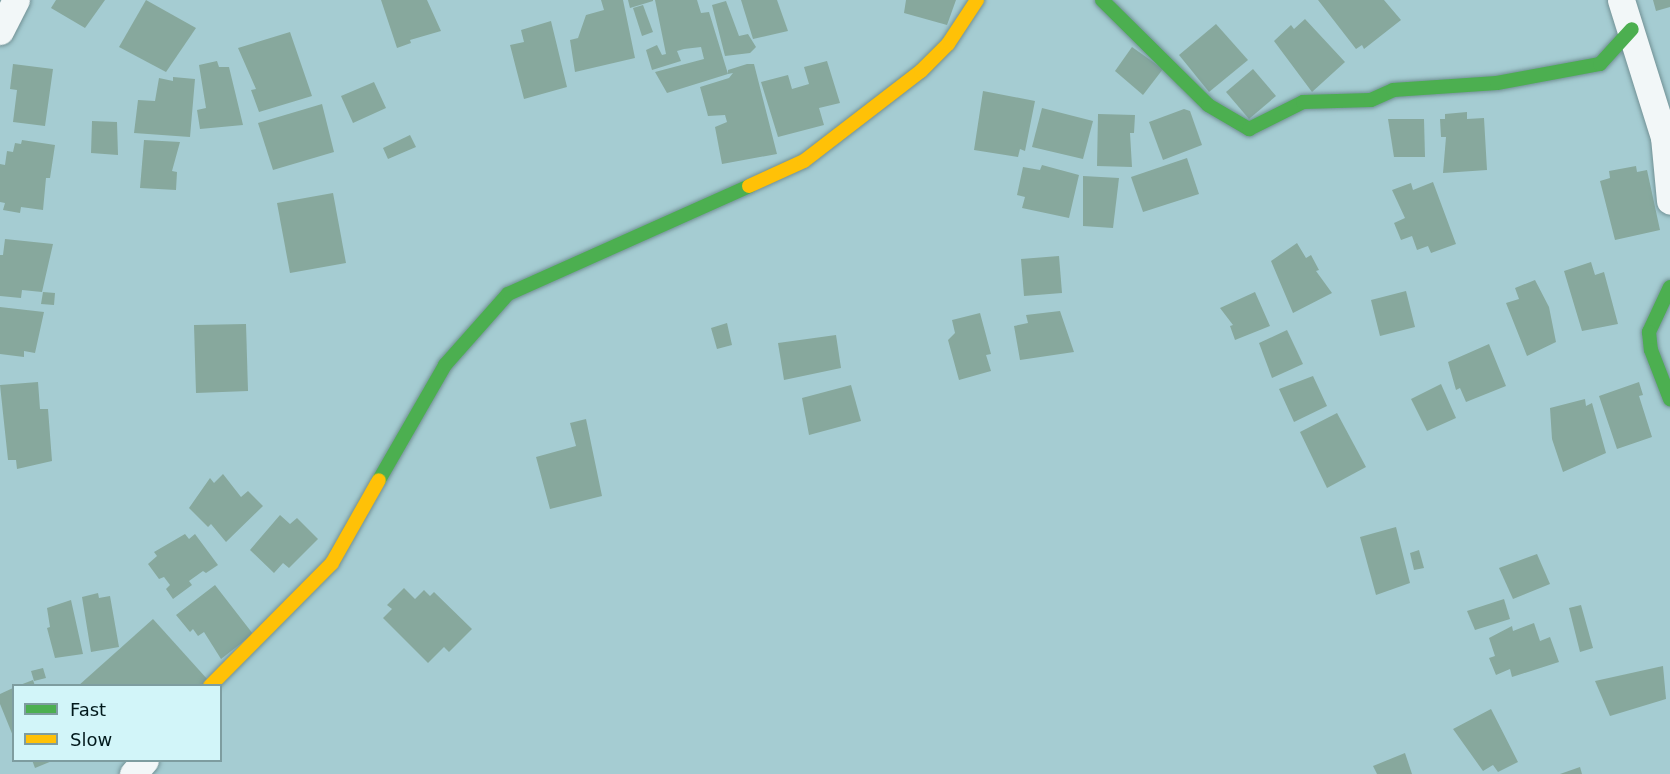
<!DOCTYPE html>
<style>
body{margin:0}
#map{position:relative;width:1670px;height:774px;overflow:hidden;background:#a5ccd2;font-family:"DejaVu Sans",sans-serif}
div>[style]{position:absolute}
.building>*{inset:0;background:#87a89d}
.roads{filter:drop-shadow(0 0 2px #719094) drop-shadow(0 0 2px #719094)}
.street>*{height:27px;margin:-13.5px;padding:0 13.5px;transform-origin:13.5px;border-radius:13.5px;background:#f2f7f8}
.fast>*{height:14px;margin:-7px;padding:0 7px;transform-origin:7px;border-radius:7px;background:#4caf50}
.slow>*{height:14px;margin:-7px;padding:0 7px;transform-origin:7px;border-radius:7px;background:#ffc107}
span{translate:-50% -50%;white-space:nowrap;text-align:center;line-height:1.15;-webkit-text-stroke:6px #d2f5f9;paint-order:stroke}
.legend{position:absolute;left:12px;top:684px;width:210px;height:78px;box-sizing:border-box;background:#d2f5f9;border:2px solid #7e9da0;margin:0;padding:8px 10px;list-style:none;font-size:18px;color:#00181b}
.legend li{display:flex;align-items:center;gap:12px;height:30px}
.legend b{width:30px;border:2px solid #7e9da0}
</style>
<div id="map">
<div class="building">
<i style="clip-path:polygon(56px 0,105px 0,85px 28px,51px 8px)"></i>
<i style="clip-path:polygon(146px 0,196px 28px,166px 72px,119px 47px)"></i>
<i style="clip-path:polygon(381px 0,427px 0,441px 31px,410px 40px,411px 43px,397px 48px)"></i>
<i style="clip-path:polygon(601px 0,623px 0,635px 58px,575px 72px,570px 40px,578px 38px,586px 15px,604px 10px)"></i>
<i style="clip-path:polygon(628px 0,653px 0,653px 1px,630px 8px)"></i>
<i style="clip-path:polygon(655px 0,697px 0,701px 13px,709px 12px,728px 74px,667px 93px,655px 72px,704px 59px,701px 47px,684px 49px,677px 51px,681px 61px,652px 70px,646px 50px,657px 45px,662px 55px,666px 54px)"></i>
<i style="clip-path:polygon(741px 0,777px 0,788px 31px,753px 39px)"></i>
<i style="clip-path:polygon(906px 0,956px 0,947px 25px,904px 13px)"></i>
<i style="clip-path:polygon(1318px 0,1384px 0,1401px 20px,1364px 49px,1362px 45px,1356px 49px)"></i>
<i style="clip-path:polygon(1653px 0,1670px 0,1670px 7px,1656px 11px)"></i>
<i style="clip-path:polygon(726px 1px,739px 36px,748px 34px,756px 47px,750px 53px,725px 56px,712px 5px)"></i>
<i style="clip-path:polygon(643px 5px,653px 32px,642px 36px,633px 8px)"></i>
<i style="clip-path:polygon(1305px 19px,1345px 62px,1312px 92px,1274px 41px,1291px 25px,1294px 29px)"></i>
<i style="clip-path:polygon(551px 21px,567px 87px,524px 99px,510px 45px,524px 42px,521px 30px)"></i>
<i style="clip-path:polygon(1216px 24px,1248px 60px,1209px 92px,1179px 55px)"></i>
<i style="clip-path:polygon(290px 32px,312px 96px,259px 112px,251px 90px,256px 89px,238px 48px)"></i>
<i style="clip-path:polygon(1132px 47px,1163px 69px,1143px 95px,1115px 71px)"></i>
<i style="clip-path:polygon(217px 61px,219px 67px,229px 67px,243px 125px,200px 129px,197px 110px,206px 108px,199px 65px)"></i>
<i style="clip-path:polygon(827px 61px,840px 103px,819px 108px,824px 125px,778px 137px,761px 82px,788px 75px,792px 89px,809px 84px,804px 67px)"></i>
<i style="clip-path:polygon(13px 64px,53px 69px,45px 126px,13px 122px,17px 90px,10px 89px)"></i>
<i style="clip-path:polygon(747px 64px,754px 64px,777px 154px,722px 164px,715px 127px,727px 122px,725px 115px,708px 116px,700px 87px,729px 78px,733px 73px,728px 74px,728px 70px)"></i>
<i style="clip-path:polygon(1253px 69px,1276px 96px,1249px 119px,1226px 92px)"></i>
<i style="clip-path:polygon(173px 77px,195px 79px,190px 137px,134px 133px,138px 100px,155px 101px,159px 78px,173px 81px)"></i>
<i style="clip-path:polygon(374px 82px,386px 108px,353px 123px,341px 96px)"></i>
<i style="clip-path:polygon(983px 91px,1035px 101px,1025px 151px,1020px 149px,1018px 157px,974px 150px)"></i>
<i style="clip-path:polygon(322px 104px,334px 152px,273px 170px,258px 123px)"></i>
<i style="clip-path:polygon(1042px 108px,1093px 121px,1083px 159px,1032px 147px)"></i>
<i style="clip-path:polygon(1184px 109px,1190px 111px,1202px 145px,1163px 160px,1149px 122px)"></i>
<i style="clip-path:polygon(1467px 112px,1467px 119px,1484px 118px,1487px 170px,1443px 173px,1446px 137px,1441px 137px,1440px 119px,1445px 119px,1445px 114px)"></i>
<i style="clip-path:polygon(1098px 114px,1135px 115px,1134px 133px,1130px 133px,1132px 167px,1097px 166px)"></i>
<i style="clip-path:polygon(1388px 119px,1424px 119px,1425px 157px,1394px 157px)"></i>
<i style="clip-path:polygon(92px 121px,117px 122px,118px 155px,91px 153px)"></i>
<i style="clip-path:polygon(410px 135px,416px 147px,388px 159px,383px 148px)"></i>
<i style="clip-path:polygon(22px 140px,55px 145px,50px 178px,46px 178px,43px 210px,21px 207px,20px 213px,3px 210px,5px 203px,0 202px,0 164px,5px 165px,7px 151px,13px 152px,15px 143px,21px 144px)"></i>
<i style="clip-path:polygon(144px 140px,180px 142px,172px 171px,177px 172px,176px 190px,140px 188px)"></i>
<i style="clip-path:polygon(1187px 158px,1199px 194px,1143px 212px,1131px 177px)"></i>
<i style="clip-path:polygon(1042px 165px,1079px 175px,1069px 218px,1022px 208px,1025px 197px,1017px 195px,1023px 167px,1040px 170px)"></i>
<i style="clip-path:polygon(1636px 166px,1637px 172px,1647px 170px,1660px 230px,1615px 240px,1600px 181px,1610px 178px,1609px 171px)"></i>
<i style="clip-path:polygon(1083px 176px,1119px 178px,1113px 228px,1083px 226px)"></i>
<i style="clip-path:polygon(1433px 182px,1456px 244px,1431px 253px,1428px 246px,1417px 250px,1412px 236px,1401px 240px,1394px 223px,1405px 218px,1392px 190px,1411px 183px,1413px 190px)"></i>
<i style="clip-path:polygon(333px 193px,346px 263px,290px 273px,277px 203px)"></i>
<i style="clip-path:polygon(5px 239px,53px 244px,42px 292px,22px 290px,21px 298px,0 296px,0 255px,3px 255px)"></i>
<i style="clip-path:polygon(1297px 243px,1306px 258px,1311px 255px,1319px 270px,1316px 271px,1332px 293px,1293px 313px,1271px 261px)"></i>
<i style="clip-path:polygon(1059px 256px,1062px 293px,1024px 296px,1021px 259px)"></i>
<i style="clip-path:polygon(1591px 262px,1595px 275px,1604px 272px,1618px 324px,1582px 331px,1564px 271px)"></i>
<i style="clip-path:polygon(1535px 280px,1549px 307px,1556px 342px,1527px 356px,1506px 303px,1519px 299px,1515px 288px)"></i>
<i style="clip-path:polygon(1406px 291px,1415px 327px,1380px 336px,1371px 300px)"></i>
<i style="clip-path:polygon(43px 292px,55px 293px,54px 305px,41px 304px)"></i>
<i style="clip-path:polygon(1255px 292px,1270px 326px,1235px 340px,1230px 326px,1233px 325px,1220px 308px)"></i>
<i style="clip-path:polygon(0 307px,44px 312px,35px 353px,24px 351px,24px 357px,0 354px)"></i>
<i style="clip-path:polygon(1060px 311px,1074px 352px,1020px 360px,1014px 326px,1028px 323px,1026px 315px)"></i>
<i style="clip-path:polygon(980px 313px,991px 354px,986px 355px,991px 371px,959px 380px,948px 340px,955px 333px,952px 320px)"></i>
<i style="clip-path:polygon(727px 323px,732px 345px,717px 349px,711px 328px)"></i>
<i style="clip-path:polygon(246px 324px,248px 391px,196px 393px,194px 325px)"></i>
<i style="clip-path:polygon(1287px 330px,1303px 364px,1272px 378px,1259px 343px)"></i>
<i style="clip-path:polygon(836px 335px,841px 368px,784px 380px,778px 343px)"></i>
<i style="clip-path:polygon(1489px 344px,1506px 386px,1466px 402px,1460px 388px,1456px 390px,1448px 362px)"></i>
<i style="clip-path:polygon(1313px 376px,1327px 406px,1294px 422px,1279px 389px)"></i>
<i style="clip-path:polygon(38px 382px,40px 409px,48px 409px,52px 461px,17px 469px,16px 460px,8px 460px,0 385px)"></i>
<i style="clip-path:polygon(1639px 382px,1643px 395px,1639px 396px,1652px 437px,1617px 449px,1599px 396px)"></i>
<i style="clip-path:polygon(1441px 384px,1456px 418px,1427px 431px,1411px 399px)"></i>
<i style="clip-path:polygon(851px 385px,861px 421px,809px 435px,802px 398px)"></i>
<i style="clip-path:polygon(1585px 399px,1586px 406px,1592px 403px,1606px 453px,1563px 472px,1552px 439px,1550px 408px)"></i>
<i style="clip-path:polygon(1337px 413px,1366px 467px,1327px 488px,1300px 432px)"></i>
<i style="clip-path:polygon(586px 419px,602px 496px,550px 509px,536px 457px,576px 446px,570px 423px)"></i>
<i style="clip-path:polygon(223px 474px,241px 497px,248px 491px,263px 506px,226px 542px,211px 524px,208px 527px,189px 508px,210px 478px,214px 483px)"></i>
<i style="clip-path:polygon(280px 515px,290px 524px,297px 518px,318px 539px,289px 568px,283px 563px,274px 573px,250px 550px)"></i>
<i style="clip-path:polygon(1396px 527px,1410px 583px,1376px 595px,1360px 537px)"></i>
<i style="clip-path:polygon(185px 534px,189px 539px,195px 534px,218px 565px,206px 573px,203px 571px,189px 581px,192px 585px,173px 599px,166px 589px,170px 585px,164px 577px,159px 579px,148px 564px,157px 556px,154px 552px)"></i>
<i style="clip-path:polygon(1419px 550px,1424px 568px,1414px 570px,1410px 553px)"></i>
<i style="clip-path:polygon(1537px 554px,1550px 584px,1513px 599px,1499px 568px)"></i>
<i style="clip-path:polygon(215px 585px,253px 634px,221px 659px,204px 632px,198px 636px,193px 629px,190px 632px,176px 615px)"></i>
<i style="clip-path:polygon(404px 588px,415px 599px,424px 590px,430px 596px,434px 592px,472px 629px,449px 652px,444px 647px,428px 663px,383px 618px,392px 609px,387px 605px)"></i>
<i style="clip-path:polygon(98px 593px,99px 598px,110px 596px,119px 647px,91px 652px,82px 597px)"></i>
<i style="clip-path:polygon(1504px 599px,1510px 619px,1475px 630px,1467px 611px)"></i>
<i style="clip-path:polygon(71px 600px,83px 654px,55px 658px,47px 628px,50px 627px,47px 608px)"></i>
<i style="clip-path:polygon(1581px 605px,1593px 648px,1580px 652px,1569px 608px)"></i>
<i style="clip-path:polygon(153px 619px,208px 680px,201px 686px,78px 686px)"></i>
<i style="clip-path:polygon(1534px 623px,1540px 641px,1550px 637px,1559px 662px,1512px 677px,1510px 669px,1496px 675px,1489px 658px,1495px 656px,1489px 638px,1512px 626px,1513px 631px)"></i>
<i style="clip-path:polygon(1663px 666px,1666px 699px,1610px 716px,1595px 681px)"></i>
<i style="clip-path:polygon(43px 668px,46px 678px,34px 681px,31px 671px)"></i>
<i style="clip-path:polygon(33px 680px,35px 686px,20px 686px,20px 685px)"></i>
<i style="clip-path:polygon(13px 688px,13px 736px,0 704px,0 694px)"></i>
<i style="clip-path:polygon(1491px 709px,1518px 762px,1498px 772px,1493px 765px,1483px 771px,1453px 729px)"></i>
<i style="clip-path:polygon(1405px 753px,1412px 774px,1377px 774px,1373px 766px)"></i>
<i style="clip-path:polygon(32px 760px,52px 760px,52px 761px,35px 768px)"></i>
<i style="clip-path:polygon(1580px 767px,1582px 774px,1560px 774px)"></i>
</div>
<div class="roads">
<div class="street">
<i style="left:1621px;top:0;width:144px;rotate:72.6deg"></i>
<i style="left:1664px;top:137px;width:64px;rotate:84.6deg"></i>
<i style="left:0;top:31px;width:35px;rotate:-63deg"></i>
<i style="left:133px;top:774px;width:18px;rotate:-49deg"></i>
</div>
<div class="fast">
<i style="left:1102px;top:0;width:149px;rotate:44.7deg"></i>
<i style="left:1208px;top:105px;width:48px;rotate:30.3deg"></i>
<i style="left:1249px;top:129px;width:60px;rotate:-26.6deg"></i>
<i style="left:1303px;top:102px;width:68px;rotate:-1.7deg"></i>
<i style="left:1371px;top:100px;width:24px;rotate:-24deg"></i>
<i style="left:1393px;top:90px;width:104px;rotate:-3.9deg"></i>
<i style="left:1497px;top:83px;width:105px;rotate:-10.5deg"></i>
<i style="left:1600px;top:64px;width:47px;rotate:-47.6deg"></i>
<i style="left:1670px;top:287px;width:50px;rotate:115deg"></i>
<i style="left:1649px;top:332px;width:18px;rotate:84deg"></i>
<i style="left:1651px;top:350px;width:53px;rotate:68.8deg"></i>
<i style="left:379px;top:480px;width:133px;rotate:-60.1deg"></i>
<i style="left:445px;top:365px;width:95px;rotate:-48.4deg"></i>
<i style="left:508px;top:294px;width:264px;rotate:-24.1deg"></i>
</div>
<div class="slow">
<i style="left:749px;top:186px;width:60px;rotate:-24.4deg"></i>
<i style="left:804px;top:161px;width:148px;rotate:-37.6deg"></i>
<i style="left:921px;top:71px;width:38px;rotate:-45deg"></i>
<i style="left:948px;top:44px;width:53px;rotate:-56.6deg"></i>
<i style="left:210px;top:686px;width:173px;rotate:-45.2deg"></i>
<i style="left:332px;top:563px;width:95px;rotate:-60.5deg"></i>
</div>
</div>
<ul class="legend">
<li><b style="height:8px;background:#4caf50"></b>Fast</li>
<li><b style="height:8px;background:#ffc107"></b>Slow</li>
</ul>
</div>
